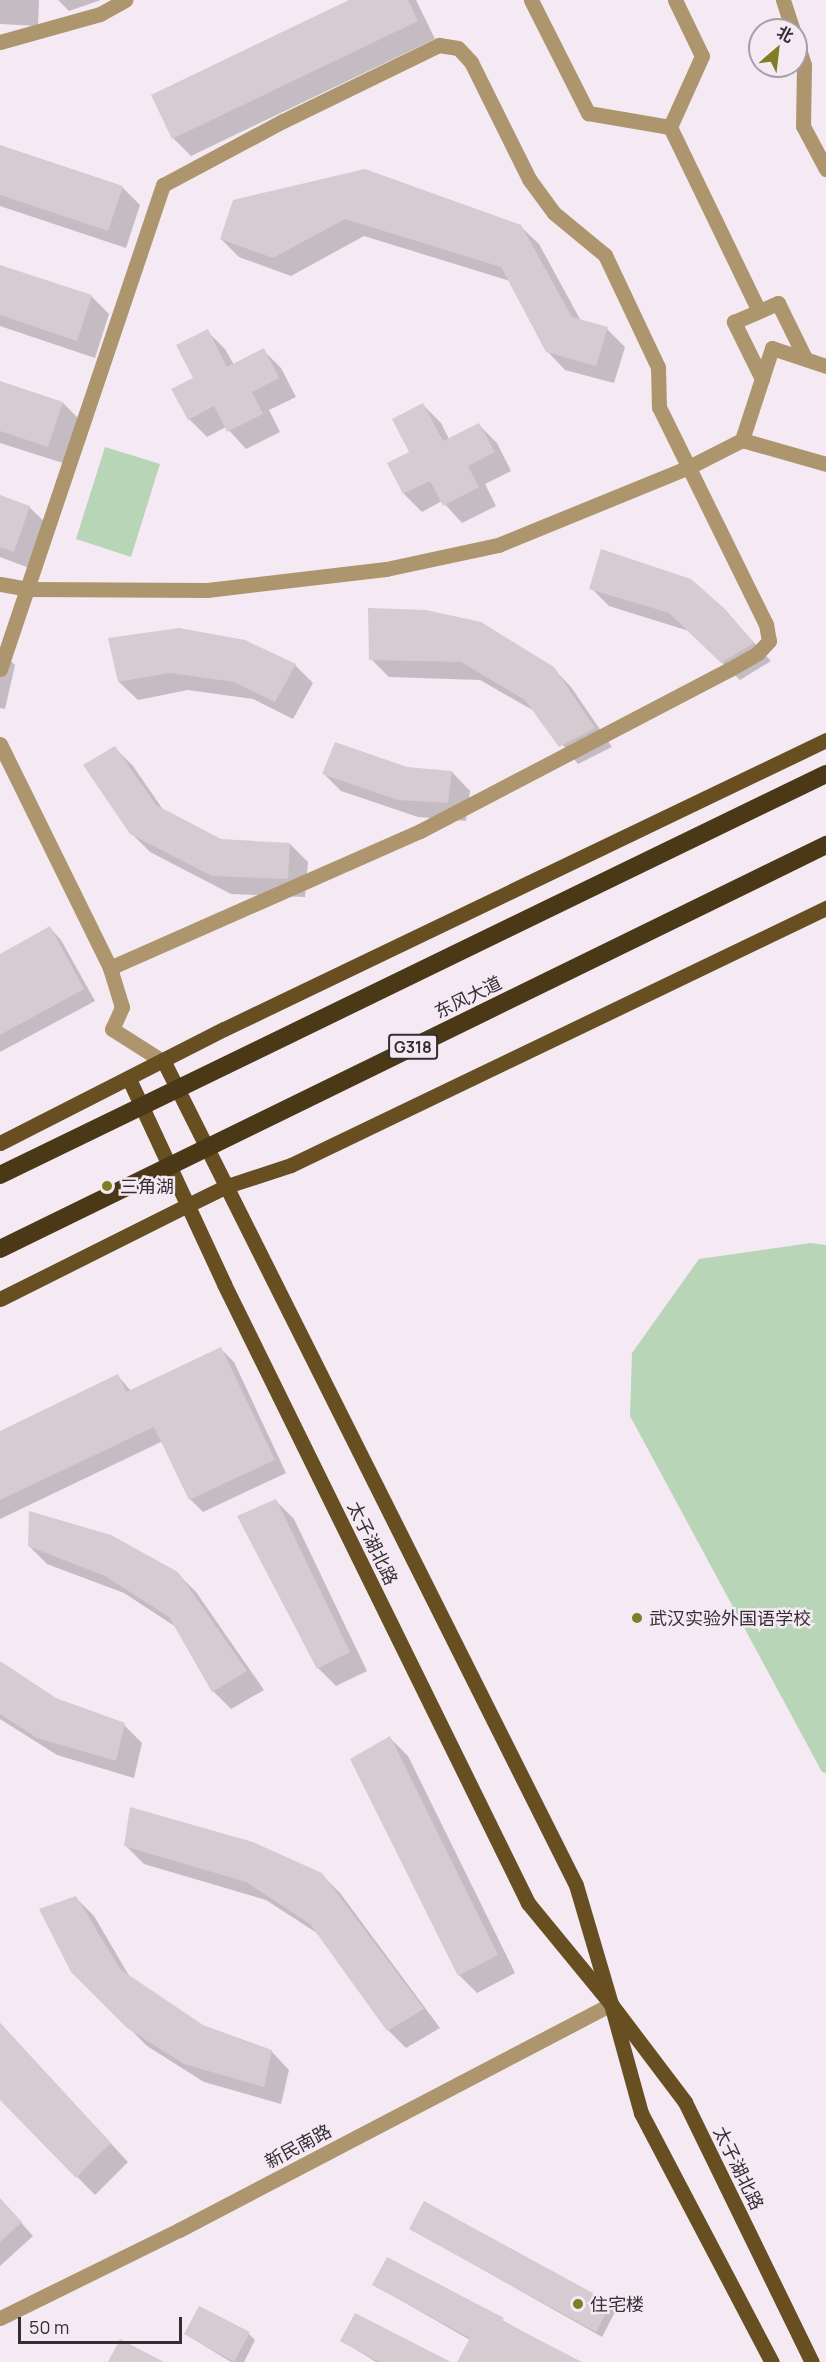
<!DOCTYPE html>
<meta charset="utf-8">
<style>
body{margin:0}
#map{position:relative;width:826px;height:2362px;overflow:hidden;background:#f5eaf4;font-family:Manrope,"Noto Sans SC",sans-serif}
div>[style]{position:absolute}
.green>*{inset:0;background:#b9d5b7}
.shadow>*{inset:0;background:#0003}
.building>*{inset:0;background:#d8cad1}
.minor>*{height:15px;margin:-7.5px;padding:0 7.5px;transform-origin:7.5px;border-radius:7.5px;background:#ad956d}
.major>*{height:15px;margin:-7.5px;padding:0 7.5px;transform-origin:7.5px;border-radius:7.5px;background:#674f22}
.highway-bridge>*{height:18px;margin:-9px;padding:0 9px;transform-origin:9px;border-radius:9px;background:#4a3817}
.dots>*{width:16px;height:16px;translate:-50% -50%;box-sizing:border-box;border:3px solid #f5eaf4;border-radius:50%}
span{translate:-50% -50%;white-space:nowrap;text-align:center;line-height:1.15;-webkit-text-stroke:5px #f5eaf4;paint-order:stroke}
.shield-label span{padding:2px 4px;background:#f5eaf4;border:2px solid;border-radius:4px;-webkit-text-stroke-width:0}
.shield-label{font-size:16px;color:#332f32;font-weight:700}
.street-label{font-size:18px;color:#332f32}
.poi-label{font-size:18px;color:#332f32}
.left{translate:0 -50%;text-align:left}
.north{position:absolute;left:748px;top:18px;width:60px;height:60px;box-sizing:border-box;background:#f5eaf4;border:2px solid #a79fa6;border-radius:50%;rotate:28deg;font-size:16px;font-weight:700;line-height:24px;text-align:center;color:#332f32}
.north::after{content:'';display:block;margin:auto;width:21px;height:27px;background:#807d24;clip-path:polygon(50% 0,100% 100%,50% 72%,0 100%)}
.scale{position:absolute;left:18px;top:2317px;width:164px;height:27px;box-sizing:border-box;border:3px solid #332f32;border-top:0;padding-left:8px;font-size:18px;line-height:21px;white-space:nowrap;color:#332f32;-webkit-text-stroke:4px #f5eaf4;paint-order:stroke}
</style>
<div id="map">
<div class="green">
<i style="clip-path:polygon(105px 447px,160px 464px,131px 557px,76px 539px)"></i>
<i style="clip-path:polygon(810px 1243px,826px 1245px,826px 1773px,822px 1772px,630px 1416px,632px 1353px,699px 1259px)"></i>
</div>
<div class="shadow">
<i style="clip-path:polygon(0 0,39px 0,38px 26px,0 24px)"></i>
<i style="clip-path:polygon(58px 0,101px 0,69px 11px)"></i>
<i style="clip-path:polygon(353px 0,416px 0,435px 39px,191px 156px,173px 138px)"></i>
<i style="clip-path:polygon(0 147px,122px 187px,140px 205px,126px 248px,0 206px)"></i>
<i style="clip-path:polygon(365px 170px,520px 226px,539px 244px,581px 321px,607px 329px,625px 347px,614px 383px,565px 370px,547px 351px,510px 281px,364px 236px,291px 276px,239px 257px,221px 239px)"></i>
<i style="clip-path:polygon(0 266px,91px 296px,109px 314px,95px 358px,0 326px)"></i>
<i style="clip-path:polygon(207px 331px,225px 349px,234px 365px,263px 350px,281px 368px,296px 397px,269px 410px,280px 432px,246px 449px,226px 427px,207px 437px,189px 419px)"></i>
<i style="clip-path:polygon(0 382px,63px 403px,81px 421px,66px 464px,0 443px)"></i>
<i style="clip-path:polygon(423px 405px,441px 423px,449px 439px,479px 425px,497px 443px,511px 471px,485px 484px,496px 506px,462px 523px,442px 501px,422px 512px,404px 494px,389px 464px,411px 453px)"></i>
<i style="clip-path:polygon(0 497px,29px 507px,48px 525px,32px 569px,0 557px)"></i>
<i style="clip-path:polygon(591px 588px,724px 610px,771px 661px,740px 680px,689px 631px,609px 606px)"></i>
<i style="clip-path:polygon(370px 610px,553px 668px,571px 687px,612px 747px,578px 764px,536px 712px,480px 680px,389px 677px,371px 659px)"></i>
<i style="clip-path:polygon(110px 639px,295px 665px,313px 683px,293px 719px,253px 699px,188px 690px,138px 700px,119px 682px)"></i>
<i style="clip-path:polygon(0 650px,15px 665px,5px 709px,0 708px)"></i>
<i style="clip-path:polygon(115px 748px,133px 766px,164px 811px,220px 841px,290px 844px,308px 862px,305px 897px,231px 894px,150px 852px,131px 833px)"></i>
<i style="clip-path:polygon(406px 768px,452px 772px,470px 791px,466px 821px,418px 817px,341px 791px,323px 773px)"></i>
<i style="clip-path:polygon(50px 928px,61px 940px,95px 1001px,0 1052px,0 955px)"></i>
<i style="clip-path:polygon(221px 1349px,234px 1362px,286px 1473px,203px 1512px,190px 1499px,163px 1441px,0 1519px,0 1432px,118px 1376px,131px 1391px)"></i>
<i style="clip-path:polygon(276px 1501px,294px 1519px,367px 1671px,336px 1686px,318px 1668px)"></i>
<i style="clip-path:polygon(29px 1546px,177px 1573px,196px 1592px,264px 1690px,231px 1709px,213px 1691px,176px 1627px,124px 1593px,47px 1564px)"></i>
<i style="clip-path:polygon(0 1663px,55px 1700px,124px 1725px,142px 1743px,134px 1778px,57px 1755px,0 1719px)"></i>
<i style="clip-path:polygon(390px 1738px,408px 1756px,515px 1973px,477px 1993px,459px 1975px)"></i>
<i style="clip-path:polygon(125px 1845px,321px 1874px,340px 1893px,440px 2028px,406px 2048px,388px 2030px,320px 1935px,266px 1900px,144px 1864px)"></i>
<i style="clip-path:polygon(76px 1898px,94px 1916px,131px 1979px,202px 2026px,271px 2051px,289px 2070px,281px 2104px,204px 2082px,147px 2046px,128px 2027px)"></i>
<i style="clip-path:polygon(0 2023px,128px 2162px,95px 2195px,0 2098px)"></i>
<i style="clip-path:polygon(0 2199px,33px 2236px,0 2266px)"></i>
<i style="clip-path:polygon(411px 2229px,610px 2304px,616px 2310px,602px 2337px)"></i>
<i style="clip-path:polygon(388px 2259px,574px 2359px,576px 2362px,459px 2362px,470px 2340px,374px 2285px)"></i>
<i style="clip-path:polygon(185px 2334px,249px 2334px,255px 2340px,244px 2362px,231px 2362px)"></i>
<i style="clip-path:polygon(342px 2341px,447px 2362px,376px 2362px)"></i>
</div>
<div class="building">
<i style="clip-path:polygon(349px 0,408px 0,418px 21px,172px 139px,151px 95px)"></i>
<i style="clip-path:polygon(0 145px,123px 186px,108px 231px,0 195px)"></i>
<i style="clip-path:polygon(365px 169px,521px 225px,572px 317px,608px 327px,596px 366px,546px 352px,501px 267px,345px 219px,273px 258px,220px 239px,233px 200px)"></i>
<i style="clip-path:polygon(0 265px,92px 295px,77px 341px,0 315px)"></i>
<i style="clip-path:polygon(208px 329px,227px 367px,264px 348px,279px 378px,252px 392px,263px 414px,227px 432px,214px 406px,188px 420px,171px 389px,193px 378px,176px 345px)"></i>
<i style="clip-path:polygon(0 381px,63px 402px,48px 447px,0 431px)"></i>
<i style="clip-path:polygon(423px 403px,443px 441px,479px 423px,495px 452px,468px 466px,479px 487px,443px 506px,430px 481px,403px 494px,387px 463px,409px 452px,392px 419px)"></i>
<i style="clip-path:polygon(0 495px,30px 506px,14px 552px,0 547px)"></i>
<i style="clip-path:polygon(601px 549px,691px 579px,725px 609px,754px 643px,721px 663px,669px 613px,589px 589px)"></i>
<i style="clip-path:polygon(368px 608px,426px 610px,481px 622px,554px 667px,595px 728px,559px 747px,525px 700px,461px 662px,369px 660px)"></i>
<i style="clip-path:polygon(179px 628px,245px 640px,296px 664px,275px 702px,234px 682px,170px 673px,118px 682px,108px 638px)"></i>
<i style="clip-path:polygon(335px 742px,407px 767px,452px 771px,448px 803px,398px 800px,322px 774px)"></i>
<i style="clip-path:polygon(115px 746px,156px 805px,221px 839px,290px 843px,288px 879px,212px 876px,130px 834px,83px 765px)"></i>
<i style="clip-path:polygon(50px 926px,84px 989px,0 1035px,0 954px)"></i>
<i style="clip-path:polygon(221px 1347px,275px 1460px,189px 1500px,154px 1427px,0 1500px,0 1431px,118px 1374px,126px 1392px)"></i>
<i style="clip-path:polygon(276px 1499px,350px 1652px,317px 1669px,237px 1516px)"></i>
<i style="clip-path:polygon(29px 1511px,111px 1535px,178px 1572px,247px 1671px,212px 1692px,169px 1617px,105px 1576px,28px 1546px)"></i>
<i style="clip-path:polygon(0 1661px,56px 1698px,125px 1723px,116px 1761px,37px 1738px,0 1714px)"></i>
<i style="clip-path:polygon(390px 1736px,498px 1955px,458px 1976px,350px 1759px)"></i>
<i style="clip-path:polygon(130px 1807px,253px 1842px,322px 1873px,424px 2009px,387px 2031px,310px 1924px,246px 1882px,124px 1846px)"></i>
<i style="clip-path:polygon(76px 1896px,120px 1969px,203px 2025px,272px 2050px,264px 2087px,184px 2064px,127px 2028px,71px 1972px,39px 1909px)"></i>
<i style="clip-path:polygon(0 2023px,111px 2143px,76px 2178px,0 2100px)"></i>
<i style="clip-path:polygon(0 2198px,22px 2222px,0 2242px)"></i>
<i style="clip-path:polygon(424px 2201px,611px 2303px,596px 2332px,409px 2229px)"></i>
<i style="clip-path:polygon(387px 2257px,504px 2318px,502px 2321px,582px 2362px,457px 2362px,470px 2338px,372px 2285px)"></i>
<i style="clip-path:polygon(199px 2306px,250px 2332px,234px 2362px,184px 2334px)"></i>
<i style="clip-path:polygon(355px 2313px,451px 2362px,379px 2362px,340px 2341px)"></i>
<i style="clip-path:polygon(120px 2339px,164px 2362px,108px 2362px)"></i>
</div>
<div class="minor">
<i style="left:531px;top:0;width:127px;rotate:63.2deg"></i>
<i style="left:588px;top:113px;width:83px;rotate:9.7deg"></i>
<i style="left:675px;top:0;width:62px;rotate:64.3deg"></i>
<i style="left:702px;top:56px;width:78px;rotate:114.3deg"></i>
<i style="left:670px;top:127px;width:204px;rotate:64.2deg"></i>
<i style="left:783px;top:0;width:32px;rotate:72deg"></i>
<i style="left:796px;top:40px;width:26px;rotate:72deg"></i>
<i style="left:804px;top:65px;width:61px;rotate:90.9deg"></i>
<i style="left:803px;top:126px;width:49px;rotate:61.9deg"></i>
<i style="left:0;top:42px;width:104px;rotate:-15.6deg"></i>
<i style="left:100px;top:14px;width:29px;rotate:-29deg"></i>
<i style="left:826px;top:366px;width:57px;rotate:-161.6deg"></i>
<i style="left:772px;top:348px;width:97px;rotate:108.1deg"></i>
<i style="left:742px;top:440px;width:87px;rotate:15.9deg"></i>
<i style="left:762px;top:379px;width:64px;rotate:-116.2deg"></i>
<i style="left:734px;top:322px;width:48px;rotate:-23.4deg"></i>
<i style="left:778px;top:303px;width:61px;rotate:63.9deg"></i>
<i style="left:0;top:584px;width:27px;rotate:10deg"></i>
<i style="left:27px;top:589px;width:180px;rotate:0.3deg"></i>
<i style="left:207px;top:590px;width:180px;rotate:-6.7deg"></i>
<i style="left:386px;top:569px;width:115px;rotate:-12.1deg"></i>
<i style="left:498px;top:545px;width:206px;rotate:-22.2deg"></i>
<i style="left:689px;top:467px;width:59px;rotate:-27deg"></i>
<i style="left:0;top:669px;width:511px;rotate:-71.39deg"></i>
<i style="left:163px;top:185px;width:136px;rotate:-28.1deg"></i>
<i style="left:283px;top:121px;width:174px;rotate:-26deg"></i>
<i style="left:439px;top:45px;width:19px;rotate:9deg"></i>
<i style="left:458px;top:48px;width:19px;rotate:47deg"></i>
<i style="left:471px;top:62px;width:131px;rotate:63.6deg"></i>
<i style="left:529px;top:179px;width:42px;rotate:53.7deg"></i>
<i style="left:554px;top:213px;width:66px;rotate:39.5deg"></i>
<i style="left:605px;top:255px;width:124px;rotate:64.7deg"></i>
<i style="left:658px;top:367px;width:40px;rotate:88.6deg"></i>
<i style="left:659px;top:407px;width:242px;rotate:63.8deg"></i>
<i style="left:766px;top:624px;width:17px;rotate:80deg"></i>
<i style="left:769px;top:641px;width:16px;rotate:133deg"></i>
<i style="left:758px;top:653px;width:32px;rotate:150deg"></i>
<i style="left:730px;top:669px;width:350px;rotate:152.4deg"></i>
<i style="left:420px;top:831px;width:339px;rotate:156.2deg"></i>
<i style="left:0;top:744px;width:250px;rotate:63.8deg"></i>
<i style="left:110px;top:968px;width:41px;rotate:72.9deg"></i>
<i style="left:122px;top:1007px;width:24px;rotate:114deg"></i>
<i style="left:112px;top:1029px;width:62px;rotate:32.4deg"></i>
<i style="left:0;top:2318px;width:199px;rotate:-26.2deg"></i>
<i style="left:179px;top:2230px;width:488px;rotate:-27.6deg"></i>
</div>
<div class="major">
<i style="left:164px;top:1062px;width:920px;rotate:63.41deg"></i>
<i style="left:576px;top:1885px;width:124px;rotate:73.6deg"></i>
<i style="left:611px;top:2004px;width:123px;rotate:52.9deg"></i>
<i style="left:685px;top:2102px;width:289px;rotate:64deg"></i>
<i style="left:129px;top:1079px;width:226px;rotate:65.1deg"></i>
<i style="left:224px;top:1284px;width:690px;rotate:63.84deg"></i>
<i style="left:528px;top:1903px;width:131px;rotate:50.6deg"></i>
<i style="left:611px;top:2004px;width:113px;rotate:74.6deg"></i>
<i style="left:641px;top:2113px;width:281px;rotate:62.3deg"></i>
<i style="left:0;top:1143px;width:251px;rotate:-27deg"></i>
<i style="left:224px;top:1029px;width:668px;rotate:-25.64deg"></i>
<i style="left:0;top:1299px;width:208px;rotate:-26.6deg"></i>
<i style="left:186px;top:1206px;width:46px;rotate:-26deg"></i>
<i style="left:227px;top:1186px;width:67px;rotate:-18.2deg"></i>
<i style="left:291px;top:1165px;width:594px;rotate:-25.66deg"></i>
</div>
<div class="highway-bridge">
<i style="left:0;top:1175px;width:918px;rotate:-25.9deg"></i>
<i style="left:0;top:1249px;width:920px;rotate:-26.06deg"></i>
</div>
<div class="dots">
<i style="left:107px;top:1186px;background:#807d24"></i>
<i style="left:637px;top:1618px;background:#807d24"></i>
<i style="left:578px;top:2304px;background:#807d24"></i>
</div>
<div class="shield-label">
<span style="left:413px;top:1047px">G318</span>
</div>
<div class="street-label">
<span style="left:468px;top:997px;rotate:-26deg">东风大道</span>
<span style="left:373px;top:1543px;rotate:64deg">太子湖北路</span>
<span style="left:298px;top:2146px;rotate:-28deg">新民南路</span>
<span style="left:739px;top:2168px;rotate:64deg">太子湖北路</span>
</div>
<div class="poi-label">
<span class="left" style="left:120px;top:1186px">三角湖</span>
<span class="left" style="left:649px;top:1618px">武汉实验外国语学校</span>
<span class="left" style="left:590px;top:2304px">住宅楼</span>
</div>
<div class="north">北</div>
<div class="scale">50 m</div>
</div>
